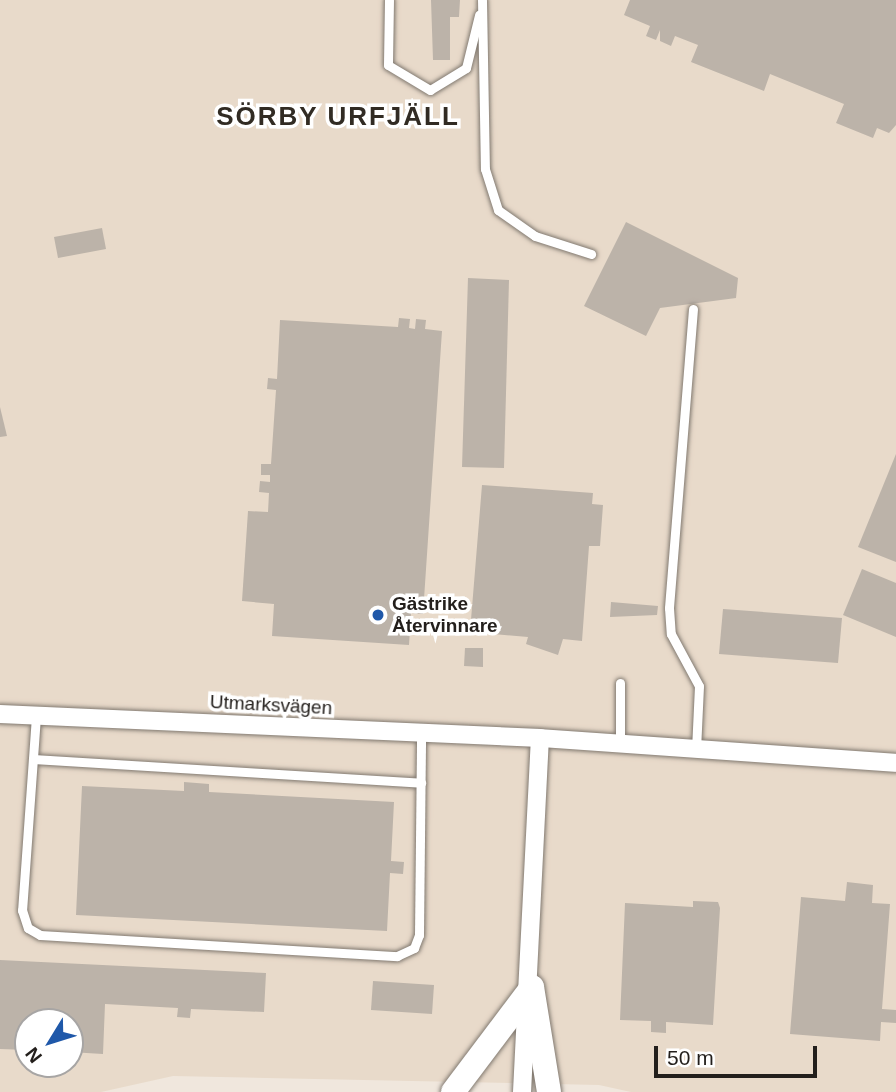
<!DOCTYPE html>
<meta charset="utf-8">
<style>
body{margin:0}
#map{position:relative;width:896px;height:1092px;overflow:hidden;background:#f0e7dd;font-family:Helvetica,sans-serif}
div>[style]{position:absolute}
.built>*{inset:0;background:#e8daca}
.building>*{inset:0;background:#bcb3a9}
.roads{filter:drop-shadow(0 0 2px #817970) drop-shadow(0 0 2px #817970)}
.service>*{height:9px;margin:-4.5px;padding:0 4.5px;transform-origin:4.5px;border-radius:4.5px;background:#fff}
.minor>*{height:18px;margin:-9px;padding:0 9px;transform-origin:9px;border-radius:9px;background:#fff}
.secondary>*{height:24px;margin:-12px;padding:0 12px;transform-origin:12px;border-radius:12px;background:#fff}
.dots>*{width:19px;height:19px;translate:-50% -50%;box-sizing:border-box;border:4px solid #fff;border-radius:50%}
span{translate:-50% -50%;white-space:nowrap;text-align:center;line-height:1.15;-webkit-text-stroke:7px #fff;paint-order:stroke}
.poi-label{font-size:19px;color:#231f1c;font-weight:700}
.left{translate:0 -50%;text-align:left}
.street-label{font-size:19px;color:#231f1c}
.district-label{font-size:26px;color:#312b23;font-weight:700;letter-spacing:2px}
.north{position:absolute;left:14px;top:1008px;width:70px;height:70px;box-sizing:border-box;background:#fff;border:2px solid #a7a5a4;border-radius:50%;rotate:232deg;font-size:19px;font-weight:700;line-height:28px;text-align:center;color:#231f1c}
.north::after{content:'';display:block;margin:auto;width:24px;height:32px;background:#1f58a9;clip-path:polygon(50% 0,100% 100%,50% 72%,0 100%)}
.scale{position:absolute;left:654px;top:1046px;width:163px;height:32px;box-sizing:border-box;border:4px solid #231f1c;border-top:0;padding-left:9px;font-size:21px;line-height:24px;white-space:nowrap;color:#231f1c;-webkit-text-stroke:5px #fff;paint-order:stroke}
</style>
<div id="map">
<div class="built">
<i style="clip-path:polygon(evenodd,0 0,896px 0,896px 1092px,631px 1092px,599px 1085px,173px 1076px,101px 1092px,0 1092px,0 0,28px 1022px,70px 1022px,70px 1064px,28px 1064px,28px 1022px)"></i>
</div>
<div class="building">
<i style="clip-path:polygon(431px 0,460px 0,459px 17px,450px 17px,450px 60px,433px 60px)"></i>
<i style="clip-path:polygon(630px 0,896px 0,896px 125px,889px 133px,877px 128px,873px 138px,836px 123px,844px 104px,770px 74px,764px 91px,691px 62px,698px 45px,675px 36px,671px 46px,660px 41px,660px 30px,656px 40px,646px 36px,650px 26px,624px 15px)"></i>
<i style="clip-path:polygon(626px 222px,738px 278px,736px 298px,660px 308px,646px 336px,584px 306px)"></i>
<i style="clip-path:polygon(102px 228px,106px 249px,58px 258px,54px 237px)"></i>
<i style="clip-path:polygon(468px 278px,509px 280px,504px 468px,462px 467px)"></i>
<i style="clip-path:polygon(399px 318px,410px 319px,409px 328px,415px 329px,416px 319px,426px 320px,425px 329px,442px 331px,423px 614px,411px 613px,409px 645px,272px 636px,274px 604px,242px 601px,248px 511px,268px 512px,269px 493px,259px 492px,260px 481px,270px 482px,270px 475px,261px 475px,261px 464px,271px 464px,276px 390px,267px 389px,268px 378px,277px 379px,280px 320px,398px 327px)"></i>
<i style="clip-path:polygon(0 407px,7px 436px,0 437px)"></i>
<i style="clip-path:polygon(896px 454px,896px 562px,858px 547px)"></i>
<i style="clip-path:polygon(482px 485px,593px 493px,592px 504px,603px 505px,600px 546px,589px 546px,582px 641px,563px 639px,558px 655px,526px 644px,528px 637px,470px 632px)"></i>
<i style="clip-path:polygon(862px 569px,896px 583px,896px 637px,843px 615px)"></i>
<i style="clip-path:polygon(611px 602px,658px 606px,657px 615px,610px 617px)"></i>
<i style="clip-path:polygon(723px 609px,842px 618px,838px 663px,719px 654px)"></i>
<i style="clip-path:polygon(465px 648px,483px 648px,483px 667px,464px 666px)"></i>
<i style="clip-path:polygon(184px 782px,209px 784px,209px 792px,394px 802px,391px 861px,404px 862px,403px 874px,390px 873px,387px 931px,76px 915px,82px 786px,184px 791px)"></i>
<i style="clip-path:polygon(847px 882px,873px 885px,872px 903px,890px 904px,882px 1009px,896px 1010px,896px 1023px,881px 1022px,880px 1041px,790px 1034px,801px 897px,845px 901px)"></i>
<i style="clip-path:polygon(693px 901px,718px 902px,720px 908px,713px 1025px,666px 1022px,666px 1033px,651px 1032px,651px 1021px,620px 1020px,625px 903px,693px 907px)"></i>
<i style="clip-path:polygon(0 960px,266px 973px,264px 1012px,191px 1009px,190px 1018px,177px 1017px,178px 1008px,105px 1004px,103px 1054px,70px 1052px,70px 1022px,28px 1022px,28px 1050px,0 1049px)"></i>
<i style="clip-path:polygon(373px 981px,434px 985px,432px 1014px,371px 1010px)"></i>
</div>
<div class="roads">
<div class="service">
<i style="left:389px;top:0;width:65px;rotate:90.9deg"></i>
<i style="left:388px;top:65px;width:49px;rotate:30.8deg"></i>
<i style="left:430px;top:90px;width:42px;rotate:-31.4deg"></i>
<i style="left:466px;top:68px;width:55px;rotate:-76.2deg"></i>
<i style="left:482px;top:0;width:169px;rotate:89deg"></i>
<i style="left:485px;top:169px;width:43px;rotate:72.4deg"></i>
<i style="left:498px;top:210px;width:45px;rotate:35.1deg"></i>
<i style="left:535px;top:236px;width:59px;rotate:17.8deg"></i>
<i style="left:693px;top:309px;width:300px;rotate:94.6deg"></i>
<i style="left:669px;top:608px;width:26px;rotate:86deg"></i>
<i style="left:671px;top:634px;width:59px;rotate:61.7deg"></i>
<i style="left:699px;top:686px;width:63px;rotate:92.7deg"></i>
<i style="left:620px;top:683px;width:62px;rotate:90deg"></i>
<i style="left:36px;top:716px;width:195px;rotate:94.1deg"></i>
<i style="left:22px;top:910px;width:19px;rotate:72deg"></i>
<i style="left:28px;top:928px;width:14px;rotate:30deg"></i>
<i style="left:40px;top:935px;width:358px;rotate:3.4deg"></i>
<i style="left:397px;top:956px;width:19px;rotate:-25deg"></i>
<i style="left:414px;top:948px;width:14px;rotate:-69deg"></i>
<i style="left:419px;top:935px;width:202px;rotate:-89.4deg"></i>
<i style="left:33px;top:759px;width:389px;rotate:3.5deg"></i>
</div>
<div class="minor">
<i style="left:0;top:714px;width:541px;rotate:2.54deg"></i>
<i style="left:540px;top:738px;width:357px;rotate:4deg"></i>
<i style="left:522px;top:1092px;width:354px;rotate:-87.1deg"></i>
</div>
<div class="secondary">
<i style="left:532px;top:987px;width:106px;rotate:80.8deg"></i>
<i style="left:453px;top:1092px;width:131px;rotate:-53deg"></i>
</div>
</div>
<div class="dots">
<i style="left:378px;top:615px;background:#1f58a9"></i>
</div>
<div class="poi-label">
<span class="left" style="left:392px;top:615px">Gästrike<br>Återvinnare</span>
</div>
<div class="street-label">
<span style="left:271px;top:705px;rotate:3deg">Utmarksvägen</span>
</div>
<div class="district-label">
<span style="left:338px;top:117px">SÖRBY URFJÄLL</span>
</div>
<div class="north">N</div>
<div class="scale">50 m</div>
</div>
